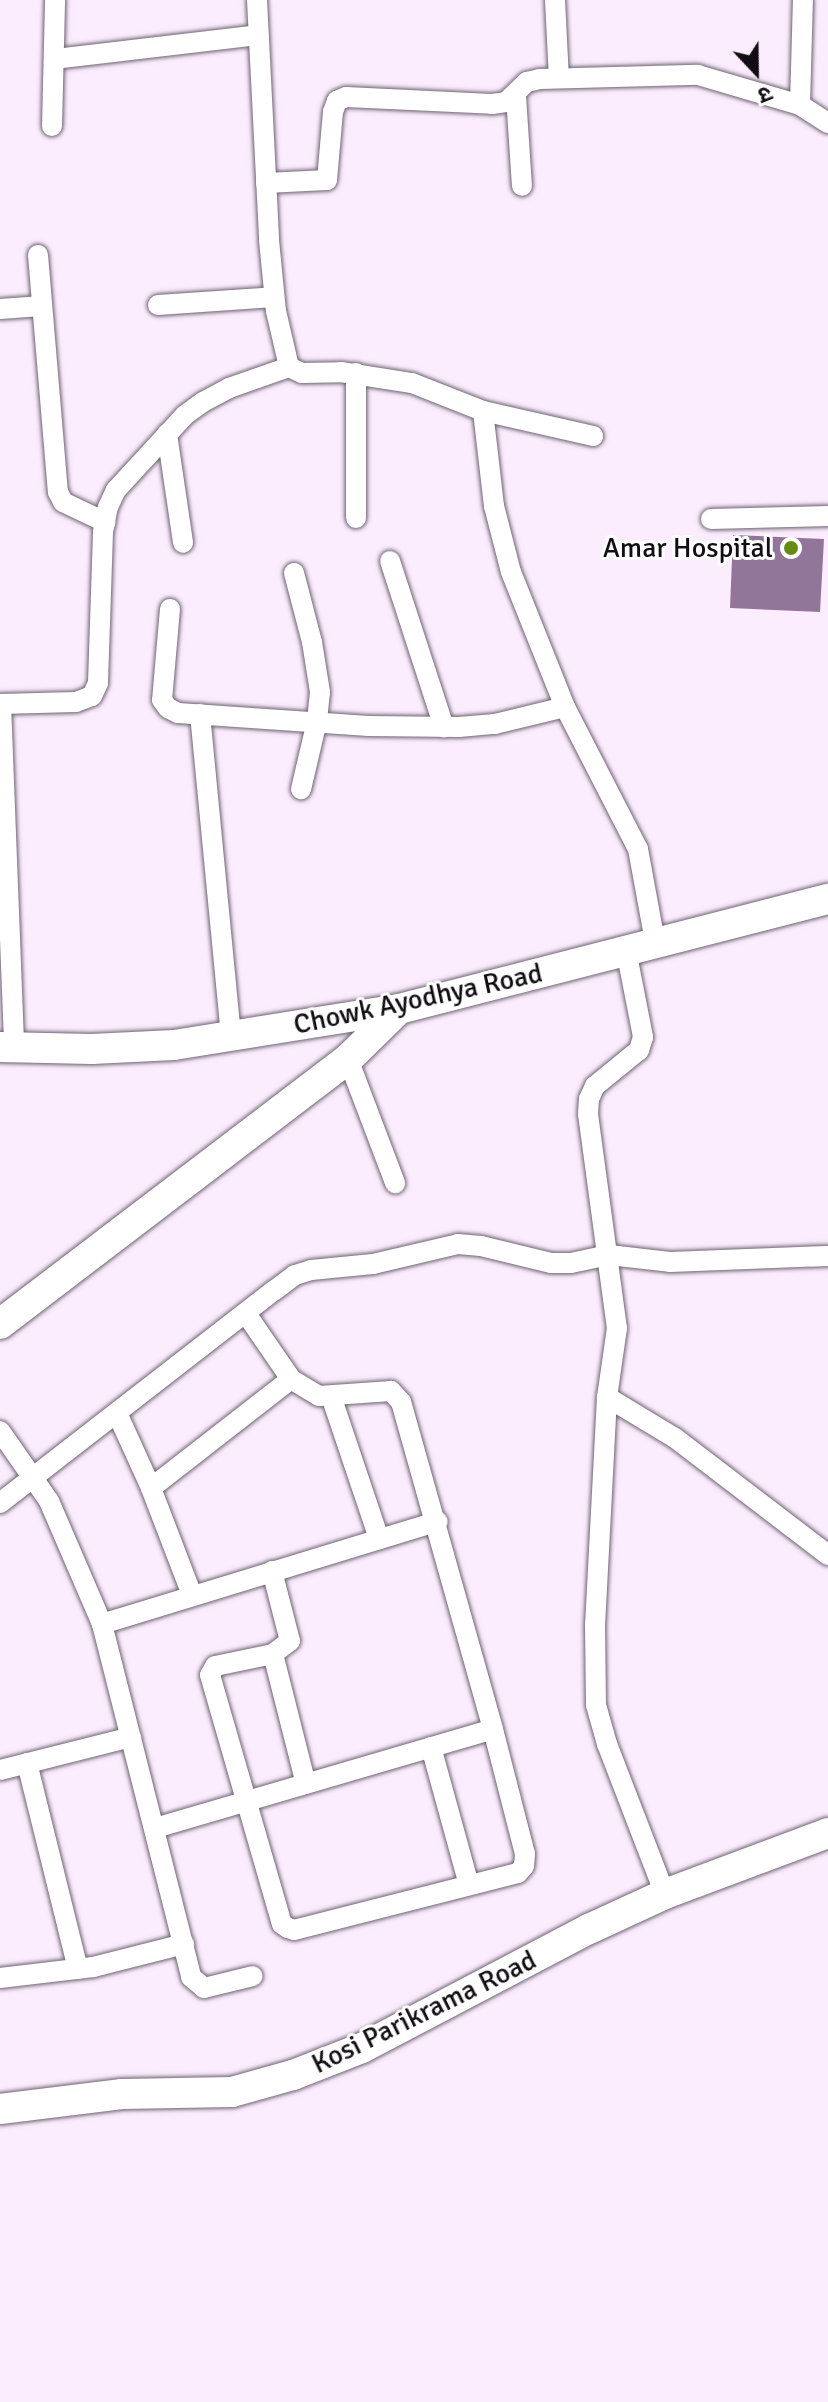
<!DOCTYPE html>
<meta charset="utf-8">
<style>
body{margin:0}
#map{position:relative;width:828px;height:2402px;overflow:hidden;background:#fbedfe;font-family:Signika,"Noto Sans Devanagari",sans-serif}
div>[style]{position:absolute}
.building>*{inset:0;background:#92769a}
.roads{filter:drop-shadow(0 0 2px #6e6271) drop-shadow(0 0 2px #6e6271)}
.street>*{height:20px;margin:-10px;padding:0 10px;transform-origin:10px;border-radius:10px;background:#fff}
.primary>*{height:30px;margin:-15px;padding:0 15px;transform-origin:15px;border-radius:15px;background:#fff}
.dots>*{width:22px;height:22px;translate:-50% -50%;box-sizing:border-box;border:4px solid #fff;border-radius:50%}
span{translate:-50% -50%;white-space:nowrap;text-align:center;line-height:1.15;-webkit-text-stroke:6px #fff;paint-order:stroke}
.poi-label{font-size:28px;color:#110d12}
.right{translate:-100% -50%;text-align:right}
.street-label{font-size:28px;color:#110d12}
.north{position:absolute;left:716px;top:32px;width:80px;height:80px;-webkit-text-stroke:6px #fff;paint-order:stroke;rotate:158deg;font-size:22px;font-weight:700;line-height:32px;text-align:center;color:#110d12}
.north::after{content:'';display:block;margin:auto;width:28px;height:36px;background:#110d12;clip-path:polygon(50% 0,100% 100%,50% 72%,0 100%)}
</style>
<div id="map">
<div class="building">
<i style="clip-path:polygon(733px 535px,824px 539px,820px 612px,730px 608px)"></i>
</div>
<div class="roads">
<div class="street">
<i style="left:257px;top:0;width:240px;rotate:87.1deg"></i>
<i style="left:269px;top:240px;width:71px;rotate:84.4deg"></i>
<i style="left:276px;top:311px;width:57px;rotate:76.9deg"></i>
<i style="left:289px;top:367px;width:14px;rotate:25deg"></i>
<i style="left:302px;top:373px;width:39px;rotate:-1deg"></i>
<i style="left:341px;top:372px;width:72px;rotate:8.8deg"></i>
<i style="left:412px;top:383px;width:76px;rotate:21.5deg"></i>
<i style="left:483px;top:411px;width:113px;rotate:12.8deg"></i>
<i style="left:555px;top:0;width:78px;rotate:87.1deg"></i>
<i style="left:55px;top:59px;width:205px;rotate:-6.7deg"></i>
<i style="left:516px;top:96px;width:90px;rotate:86.2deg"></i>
<i style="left:800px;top:105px;width:105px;rotate:-88.4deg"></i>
<i style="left:52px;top:126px;width:126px;rotate:-88.6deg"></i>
<i style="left:266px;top:183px;width:61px;rotate:-2.8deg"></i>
<i style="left:327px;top:180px;width:68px;rotate:-85deg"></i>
<i style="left:333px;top:112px;width:12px;rotate:-70deg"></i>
<i style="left:337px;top:101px;width:10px;rotate:-24deg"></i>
<i style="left:346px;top:97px;width:146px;rotate:2.7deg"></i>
<i style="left:492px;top:104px;width:14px;rotate:-8deg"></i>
<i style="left:506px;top:102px;width:29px;rotate:-44deg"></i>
<i style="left:527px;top:82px;width:13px;rotate:-13deg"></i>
<i style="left:540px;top:79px;width:158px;rotate:-1.5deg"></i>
<i style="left:698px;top:75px;width:106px;rotate:16.4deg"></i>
<i style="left:800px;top:105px;width:33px;rotate:33deg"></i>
<i style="left:38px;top:255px;width:238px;rotate:85.2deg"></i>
<i style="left:58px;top:492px;width:11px;rotate:63deg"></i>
<i style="left:63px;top:502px;width:47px;rotate:25.5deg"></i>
<i style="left:158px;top:305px;width:116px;rotate:-3.9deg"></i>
<i style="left:0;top:309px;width:42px;rotate:-4.1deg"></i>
<i style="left:356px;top:373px;width:145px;rotate:90deg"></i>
<i style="left:483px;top:411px;width:96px;rotate:83.4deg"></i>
<i style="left:494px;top:506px;width:68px;rotate:75.6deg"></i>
<i style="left:511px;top:572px;width:145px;rotate:68.2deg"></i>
<i style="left:565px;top:707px;width:160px;rotate:62.8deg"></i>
<i style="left:638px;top:849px;width:95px;rotate:79.6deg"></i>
<i style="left:167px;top:434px;width:110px;rotate:81.6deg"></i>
<i style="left:711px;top:519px;width:117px;rotate:-1.5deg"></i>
<i style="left:390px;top:561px;width:175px;rotate:72deg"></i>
<i style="left:294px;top:573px;width:71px;rotate:75.4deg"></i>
<i style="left:312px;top:642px;width:51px;rotate:80.9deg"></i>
<i style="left:320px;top:692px;width:29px;rotate:96deg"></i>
<i style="left:317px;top:721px;width:70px;rotate:103.2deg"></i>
<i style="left:170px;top:609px;width:91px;rotate:95deg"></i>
<i style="left:162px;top:700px;width:10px;rotate:53deg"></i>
<i style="left:168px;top:708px;width:11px;rotate:27deg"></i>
<i style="left:178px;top:713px;width:191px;rotate:3.9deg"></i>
<i style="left:369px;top:726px;width:90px;rotate:0.6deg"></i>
<i style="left:459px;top:727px;width:36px;rotate:-5deg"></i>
<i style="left:495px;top:724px;width:72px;rotate:-13.7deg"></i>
<i style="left:0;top:704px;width:76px;rotate:-1.5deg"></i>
<i style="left:76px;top:702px;width:17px;rotate:-21deg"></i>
<i style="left:92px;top:696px;width:14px;rotate:-65deg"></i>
<i style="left:98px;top:683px;width:151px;rotate:-88.1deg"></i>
<i style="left:103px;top:532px;width:25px;rotate:-79deg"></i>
<i style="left:108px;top:507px;width:19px;rotate:-65deg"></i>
<i style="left:116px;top:490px;width:102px;rotate:-47.4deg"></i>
<i style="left:185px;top:415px;width:22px;rotate:-36deg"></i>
<i style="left:203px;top:402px;width:30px;rotate:-28deg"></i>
<i style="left:229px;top:388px;width:64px;rotate:-19.3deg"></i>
<i style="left:1px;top:704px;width:344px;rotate:87.8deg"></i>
<i style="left:200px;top:714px;width:324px;rotate:84.5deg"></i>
<i style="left:626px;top:950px;width:89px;rotate:78.9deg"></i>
<i style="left:643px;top:1037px;width:14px;rotate:107deg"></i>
<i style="left:639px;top:1050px;width:57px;rotate:140.7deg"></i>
<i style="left:595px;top:1086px;width:14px;rotate:115deg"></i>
<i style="left:589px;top:1099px;width:15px;rotate:94deg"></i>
<i style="left:588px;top:1114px;width:216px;rotate:82.3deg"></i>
<i style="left:617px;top:1328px;width:70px;rotate:98.2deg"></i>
<i style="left:607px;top:1397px;width:227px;rotate:93deg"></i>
<i style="left:595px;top:1624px;width:81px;rotate:89.3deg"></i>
<i style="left:596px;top:1705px;width:41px;rotate:74.2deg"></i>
<i style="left:607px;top:1744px;width:161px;rotate:68.9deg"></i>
<i style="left:348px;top:1059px;width:133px;rotate:69.2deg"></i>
<i style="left:331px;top:1396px;width:151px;rotate:71.4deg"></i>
<i style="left:607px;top:1397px;width:79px;rotate:31.1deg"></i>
<i style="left:675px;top:1438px;width:193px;rotate:37.4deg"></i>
<i style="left:117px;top:1413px;width:82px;rotate:65.6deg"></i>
<i style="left:0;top:1431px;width:85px;rotate:55deg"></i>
<i style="left:49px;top:1501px;width:134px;rotate:66.7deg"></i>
<i style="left:102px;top:1624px;width:364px;rotate:75.8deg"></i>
<i style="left:191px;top:1977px;width:17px;rotate:40deg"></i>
<i style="left:204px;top:1988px;width:50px;rotate:-13.8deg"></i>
<i style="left:0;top:1503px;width:348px;rotate:-37.8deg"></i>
<i style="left:275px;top:1290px;width:25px;rotate:-37deg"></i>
<i style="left:295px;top:1275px;width:17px;rotate:-17deg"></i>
<i style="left:311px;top:1270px;width:62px;rotate:-5.5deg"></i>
<i style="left:373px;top:1264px;width:87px;rotate:-13.2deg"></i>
<i style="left:458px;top:1244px;width:23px;rotate:5deg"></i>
<i style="left:481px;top:1246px;width:72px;rotate:13.7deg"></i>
<i style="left:551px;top:1263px;width:20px"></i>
<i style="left:571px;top:1263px;width:39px;rotate:-12deg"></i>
<i style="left:609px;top:1255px;width:61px;rotate:6.5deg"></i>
<i style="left:670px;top:1262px;width:158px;rotate:-2.2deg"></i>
<i style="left:272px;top:1571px;width:72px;rotate:75.6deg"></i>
<i style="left:290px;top:1641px;width:21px;rotate:143deg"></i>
<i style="left:273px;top:1654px;width:134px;rotate:75.8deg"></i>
<i style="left:192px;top:1595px;width:115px;rotate:-111deg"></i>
<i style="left:151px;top:1488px;width:177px;rotate:-37.9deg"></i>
<i style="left:102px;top:1624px;width:351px;rotate:-17deg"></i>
<i style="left:273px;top:1654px;width:59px;rotate:168.3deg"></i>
<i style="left:215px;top:1666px;width:10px;rotate:119deg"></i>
<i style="left:210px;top:1675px;width:259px;rotate:73.9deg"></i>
<i style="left:282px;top:1924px;width:7px;rotate:34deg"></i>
<i style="left:288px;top:1928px;width:6px;rotate:18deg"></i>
<i style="left:294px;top:1930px;width:231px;rotate:-14.3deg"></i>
<i style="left:518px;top:1873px;width:9px;rotate:-49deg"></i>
<i style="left:524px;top:1866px;width:12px;rotate:-85deg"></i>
<i style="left:525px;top:1854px;width:129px;rotate:-104.4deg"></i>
<i style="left:431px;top:1747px;width:143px;rotate:74.6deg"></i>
<i style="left:27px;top:1763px;width:212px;rotate:76.1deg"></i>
<i style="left:0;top:1770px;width:135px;rotate:-14.1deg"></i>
<i style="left:155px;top:1828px;width:352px;rotate:-16.3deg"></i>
<i style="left:493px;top:1729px;width:340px;rotate:-105.7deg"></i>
<i style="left:401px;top:1402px;width:15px;rotate:-132deg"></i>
<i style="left:391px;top:1391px;width:72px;rotate:176deg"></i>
<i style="left:319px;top:1396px;width:33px;rotate:-149deg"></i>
<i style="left:291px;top:1379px;width:78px;rotate:-124.5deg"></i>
<i style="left:0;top:1978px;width:94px;rotate:-6.7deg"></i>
<i style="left:93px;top:1967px;width:94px;rotate:-14.2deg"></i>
</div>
<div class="primary">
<i style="left:0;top:1047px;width:92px;rotate:1.2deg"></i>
<i style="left:92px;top:1049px;width:82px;rotate:-2.8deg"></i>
<i style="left:174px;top:1045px;width:228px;rotate:-9.1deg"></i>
<i style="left:399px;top:1009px;width:443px;rotate:-14.4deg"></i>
<i style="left:0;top:1324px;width:437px;rotate:-37.3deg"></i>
<i style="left:348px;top:1059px;width:71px;rotate:-44.4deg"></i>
<i style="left:0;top:2109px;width:123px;rotate:-7deg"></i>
<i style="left:122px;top:2094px;width:110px;rotate:-1deg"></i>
<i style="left:232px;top:2092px;width:63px;rotate:-15.6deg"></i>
<i style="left:293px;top:2075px;width:74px;rotate:-21.4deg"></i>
<i style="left:362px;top:2048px;width:256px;rotate:-27.7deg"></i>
<i style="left:589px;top:1929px;width:84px;rotate:-24.7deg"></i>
<i style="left:665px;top:1894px;width:174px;rotate:-20.5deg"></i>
</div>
</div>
<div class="dots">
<i style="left:791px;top:548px;background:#678c15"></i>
</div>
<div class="poi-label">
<span class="right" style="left:773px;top:548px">Amar Hospital</span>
</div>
<div class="street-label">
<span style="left:418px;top:999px;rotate:-12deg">Chowk Ayodhya Road</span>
<span style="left:424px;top:2012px;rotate:-26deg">Kosi Parikrama Road</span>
</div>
<div class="north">उ</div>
</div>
